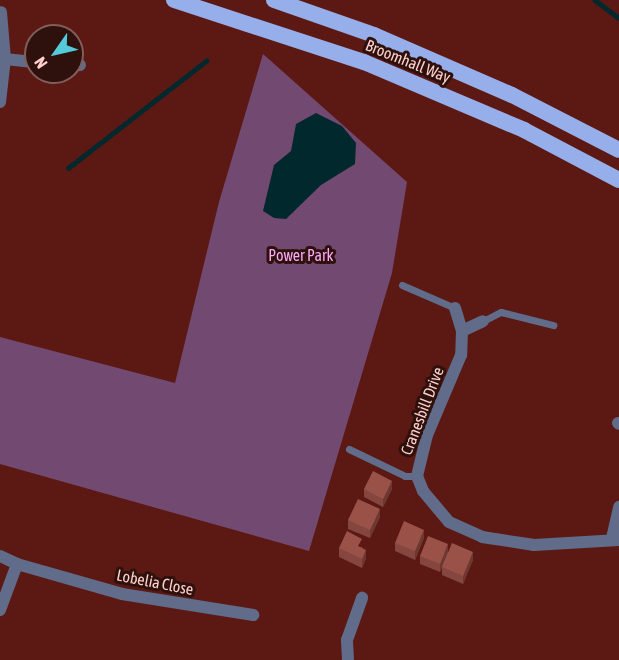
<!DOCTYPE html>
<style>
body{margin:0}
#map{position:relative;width:619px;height:660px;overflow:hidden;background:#5c1813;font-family:"Asap Condensed",sans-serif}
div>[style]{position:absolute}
.green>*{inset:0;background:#724a71}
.water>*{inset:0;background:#00282d}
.stream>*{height:4.5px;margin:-2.25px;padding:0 2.25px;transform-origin:2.25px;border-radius:2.25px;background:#00282d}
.service>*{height:7px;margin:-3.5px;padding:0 3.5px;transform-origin:3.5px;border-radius:3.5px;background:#606c8a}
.minor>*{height:12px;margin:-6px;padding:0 6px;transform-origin:6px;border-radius:6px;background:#606c8a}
.trunk>*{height:16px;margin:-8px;padding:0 8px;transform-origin:8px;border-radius:8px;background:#96aeea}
.wall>*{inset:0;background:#84463e}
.shaded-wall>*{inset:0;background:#6c3932}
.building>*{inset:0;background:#9a5148}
span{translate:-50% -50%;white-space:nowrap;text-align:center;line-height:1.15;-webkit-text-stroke:6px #2e100d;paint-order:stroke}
.street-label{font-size:16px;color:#fed2cc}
.park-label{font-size:16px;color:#fba9f8}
.north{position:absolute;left:24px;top:24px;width:60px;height:60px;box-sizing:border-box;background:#2e100d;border:2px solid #815e59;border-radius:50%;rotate:236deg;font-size:16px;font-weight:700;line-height:24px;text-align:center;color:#fed2cc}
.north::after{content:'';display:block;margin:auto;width:21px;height:27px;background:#53cbdb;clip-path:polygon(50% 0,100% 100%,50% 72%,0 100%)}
</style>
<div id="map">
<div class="green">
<i style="clip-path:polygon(263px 54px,407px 182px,392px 273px,309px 551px,0 464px,0 337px,175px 383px,219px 202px)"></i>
</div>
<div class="water">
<i style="clip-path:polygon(316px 113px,342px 126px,356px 143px,355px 164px,321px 185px,286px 219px,274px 218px,263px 211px,274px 165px,291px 151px,296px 124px)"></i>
</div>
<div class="stream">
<i style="left:595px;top:0;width:30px;rotate:37deg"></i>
<i style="left:68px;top:168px;width:175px;rotate:-37.8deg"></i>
</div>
<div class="service">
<i style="left:402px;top:285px;width:58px;rotate:23.5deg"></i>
<i style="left:483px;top:321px;width:20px;rotate:-27deg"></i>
<i style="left:501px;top:312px;width:54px;rotate:14deg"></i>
<i style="left:349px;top:449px;width:62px;rotate:25.7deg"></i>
<i style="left:405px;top:476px;width:12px"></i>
</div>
<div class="minor">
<i style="left:5px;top:59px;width:31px;rotate:6deg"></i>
<i style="left:72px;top:64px;width:8px;rotate:7deg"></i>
<i style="left:0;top:102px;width:43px;rotate:-83.4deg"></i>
<i style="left:5px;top:59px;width:47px;rotate:-94.9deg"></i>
<i style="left:455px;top:308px;width:24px;rotate:73deg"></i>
<i style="left:462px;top:331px;width:24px;rotate:92deg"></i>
<i style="left:461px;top:355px;width:87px;rotate:113deg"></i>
<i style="left:427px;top:435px;width:42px;rotate:103.7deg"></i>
<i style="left:417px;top:476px;width:16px;rotate:68deg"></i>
<i style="left:423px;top:491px;width:40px;rotate:50deg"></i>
<i style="left:449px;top:522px;width:36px;rotate:24deg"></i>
<i style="left:482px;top:537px;width:53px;rotate:8.7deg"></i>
<i style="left:534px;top:545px;width:85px;rotate:-3.4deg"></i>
<i style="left:462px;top:331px;width:23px;rotate:-25deg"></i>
<i style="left:618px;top:423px;width:1px;rotate:45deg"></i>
<i style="left:612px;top:538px;width:32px;rotate:-77deg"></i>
<i style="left:0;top:556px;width:19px;rotate:25deg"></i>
<i style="left:0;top:610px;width:49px;rotate:-69.7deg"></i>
<i style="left:17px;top:564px;width:109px;rotate:15.9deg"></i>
<i style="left:122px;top:594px;width:133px;rotate:9.1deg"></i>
<i style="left:348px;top:660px;width:20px;rotate:-93deg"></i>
<i style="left:347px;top:640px;width:45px;rotate:-70.3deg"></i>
</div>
<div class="trunk">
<i style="left:174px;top:0;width:200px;rotate:18.1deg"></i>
<i style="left:364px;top:62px;width:174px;rotate:23deg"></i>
<i style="left:524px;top:130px;width:107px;rotate:27.8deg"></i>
<i style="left:274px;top:0;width:106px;rotate:19.3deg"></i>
<i style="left:374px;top:35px;width:150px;rotate:23.5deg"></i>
<i style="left:512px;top:95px;width:120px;rotate:27.2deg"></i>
</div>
<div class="wall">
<i style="clip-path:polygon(364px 489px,392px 489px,383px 507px,364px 497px)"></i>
<i style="clip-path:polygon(380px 517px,370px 538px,348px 529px,348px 520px)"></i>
<i style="clip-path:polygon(424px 538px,415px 560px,395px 551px,395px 543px)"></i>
<i style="clip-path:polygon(362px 547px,366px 558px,362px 568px,339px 557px,339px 548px)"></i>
<i style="clip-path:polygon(448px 552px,473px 560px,463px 584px,442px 575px,442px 567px,440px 572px,420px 564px,420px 556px)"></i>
</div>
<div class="shaded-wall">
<i style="clip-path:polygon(392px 481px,392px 489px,383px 507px,383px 499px)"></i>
<i style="clip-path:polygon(380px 509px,380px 517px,370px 538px,370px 530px)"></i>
<i style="clip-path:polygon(424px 530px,424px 538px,415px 560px,415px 551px)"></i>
<i style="clip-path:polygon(448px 544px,448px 552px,440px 572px,440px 564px)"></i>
<i style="clip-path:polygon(366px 550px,366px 558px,362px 568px,362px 559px)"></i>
<i style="clip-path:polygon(473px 552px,473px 560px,463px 584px,463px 576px)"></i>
</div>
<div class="building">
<i style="clip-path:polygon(373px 471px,392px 481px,383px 499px,364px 489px)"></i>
<i style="clip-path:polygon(358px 499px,380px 509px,370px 530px,348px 520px)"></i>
<i style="clip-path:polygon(404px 521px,424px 530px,415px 551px,395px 543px)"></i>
<i style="clip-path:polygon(347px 531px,362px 539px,358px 546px,366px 550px,362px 559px,339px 548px)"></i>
<i style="clip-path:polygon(428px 536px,448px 544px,440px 564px,420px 556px)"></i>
<i style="clip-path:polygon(452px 543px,473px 552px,463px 576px,442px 567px)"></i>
</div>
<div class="street-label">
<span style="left:408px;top:61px;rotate:22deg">Broomhall Way</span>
<span style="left:422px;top:411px;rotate:-69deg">Cranesbill Drive</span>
<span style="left:155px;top:582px;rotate:11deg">Lobelia Close</span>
</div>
<div class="park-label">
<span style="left:301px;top:255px">Power Park</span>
</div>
<div class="north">N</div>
</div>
